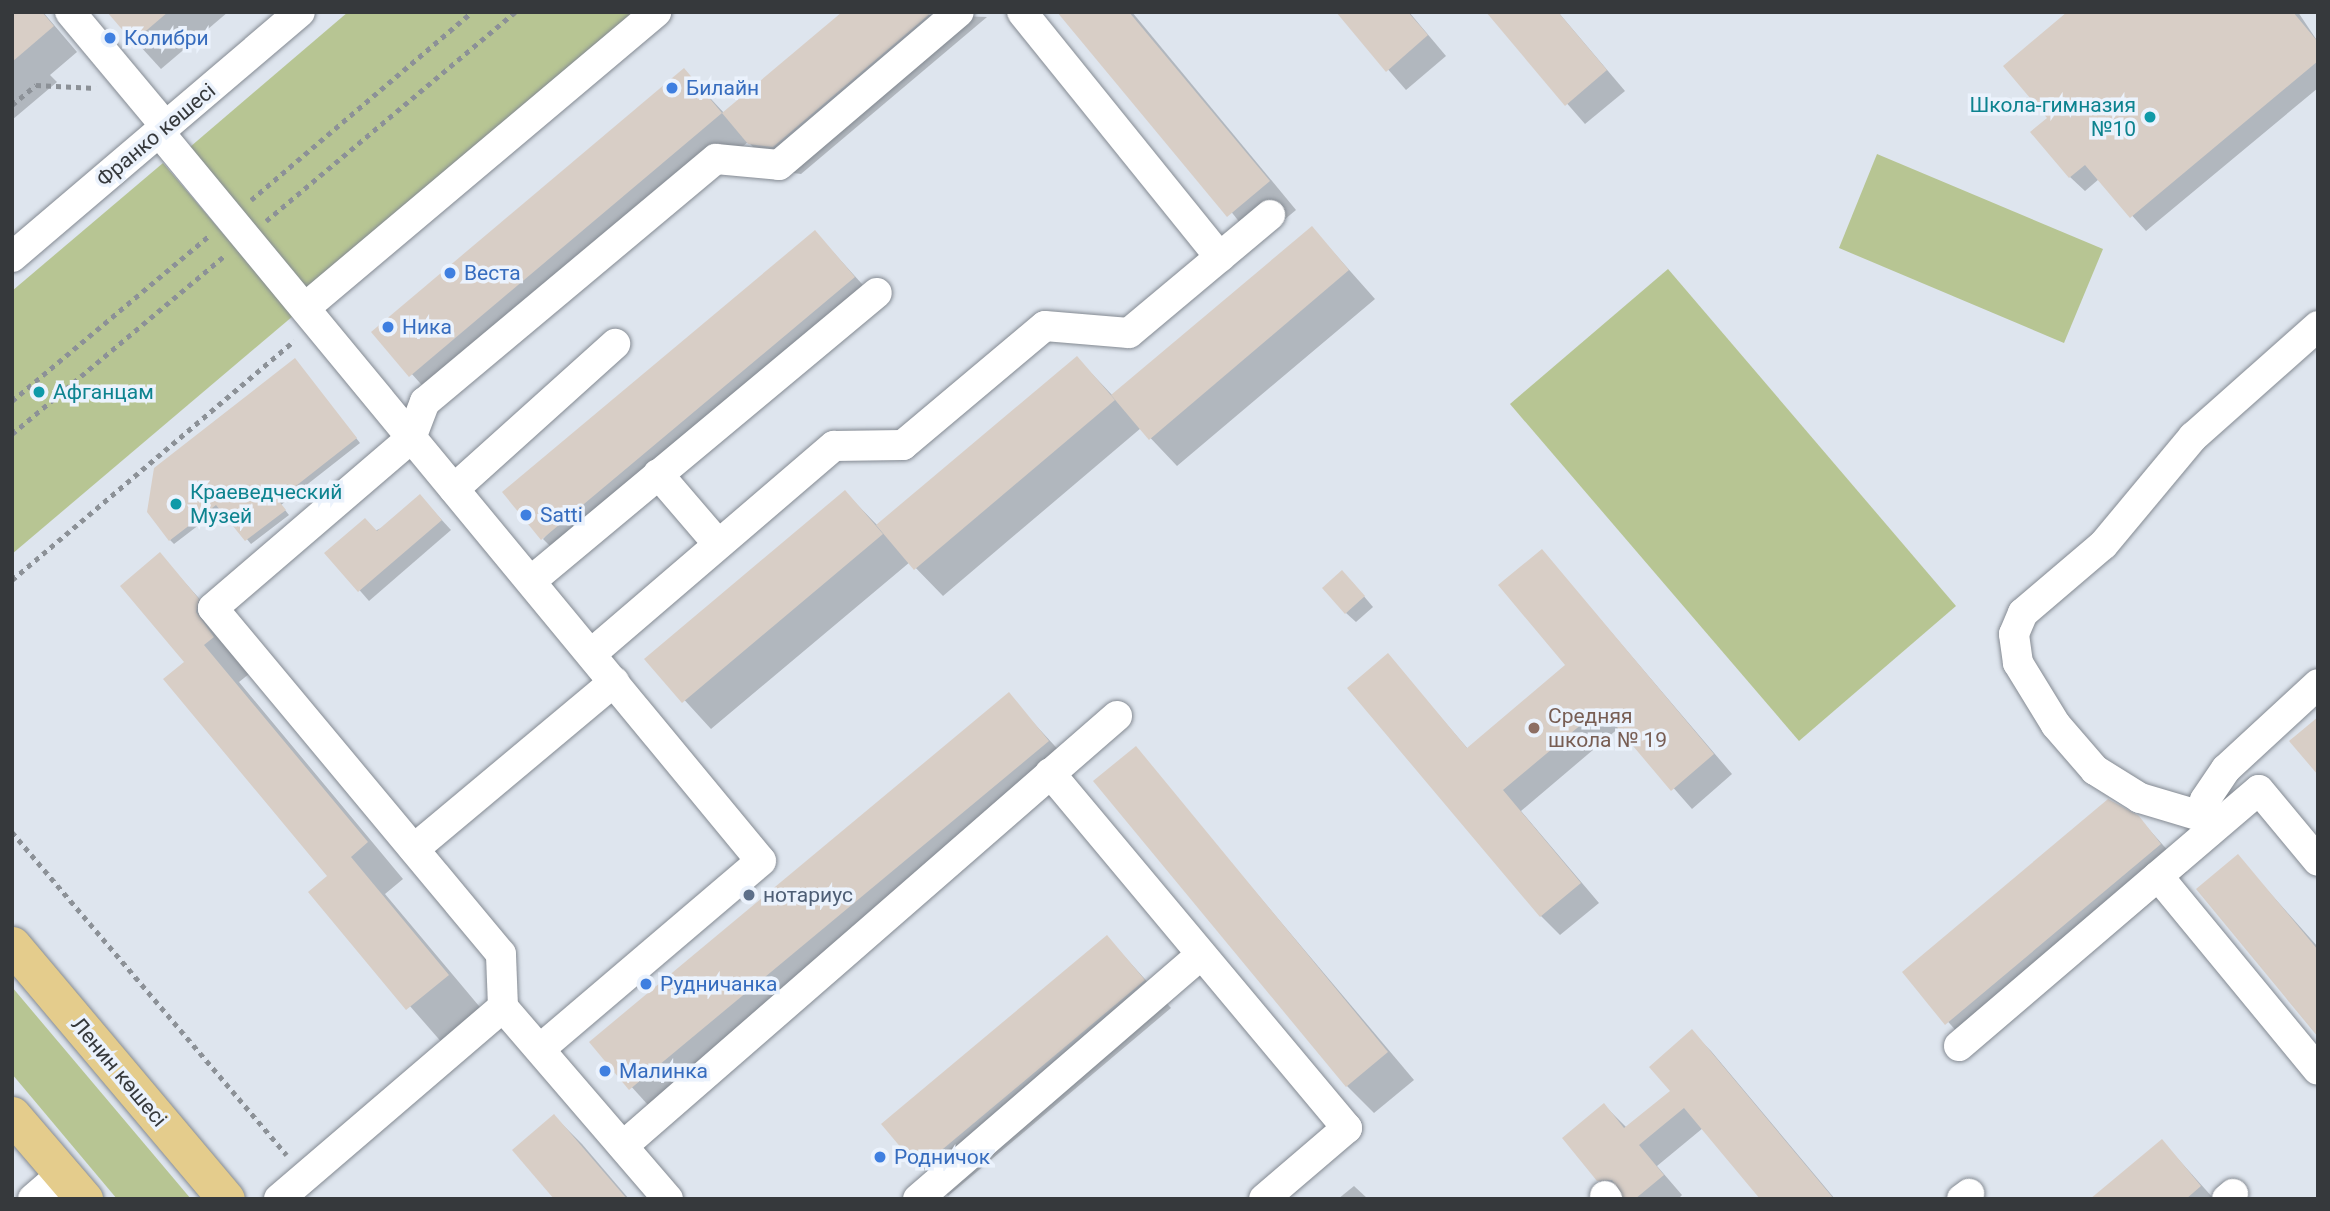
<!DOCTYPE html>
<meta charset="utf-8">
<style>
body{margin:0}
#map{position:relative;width:2330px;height:1211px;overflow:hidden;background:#dee5ee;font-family:Roboto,sans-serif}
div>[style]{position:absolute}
.green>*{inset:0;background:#b7c593}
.shadow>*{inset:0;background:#0003}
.building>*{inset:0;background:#d8cec6}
.path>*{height:4.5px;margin-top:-2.25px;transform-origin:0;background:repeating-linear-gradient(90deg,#8c9197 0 5px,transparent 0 10px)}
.roads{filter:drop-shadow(0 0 2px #848a92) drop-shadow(0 0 2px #848a92)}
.minor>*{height:30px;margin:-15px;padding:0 15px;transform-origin:15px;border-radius:15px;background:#fff}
.major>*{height:37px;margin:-18.5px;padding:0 18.5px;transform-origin:18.5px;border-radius:18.5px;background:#e4cc8c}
.dots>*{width:19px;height:19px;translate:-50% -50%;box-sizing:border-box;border:4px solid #ebf2fc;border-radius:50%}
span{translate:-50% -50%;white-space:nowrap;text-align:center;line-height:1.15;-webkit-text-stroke:7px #ebf2fc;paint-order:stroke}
.shop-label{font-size:21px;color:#366cbe}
.left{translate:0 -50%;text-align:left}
.culture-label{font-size:21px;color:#0d838f}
.right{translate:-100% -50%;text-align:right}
.street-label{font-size:21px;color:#36393c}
.education-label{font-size:21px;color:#785e54}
.service-label{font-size:21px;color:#4e5e75}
.frame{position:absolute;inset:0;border:14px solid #36393c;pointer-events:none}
</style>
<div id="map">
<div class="green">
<i style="clip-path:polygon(348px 12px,633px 12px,307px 288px,190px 147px)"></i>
<i style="clip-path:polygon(1877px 154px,2103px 249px,2064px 343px,1839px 248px)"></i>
<i style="clip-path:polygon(163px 163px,293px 316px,12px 554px,12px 291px)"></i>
<i style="clip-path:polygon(1668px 269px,1956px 606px,1799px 741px,1510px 404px)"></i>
<i style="clip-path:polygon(12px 987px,191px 1199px,117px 1199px,12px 1074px)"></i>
</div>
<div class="shadow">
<i style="clip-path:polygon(12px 12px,43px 12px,77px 52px,50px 75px,57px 82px,12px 120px)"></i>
<i style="clip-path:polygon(109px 12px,228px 12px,161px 69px)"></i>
<i style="clip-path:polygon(845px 12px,987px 17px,801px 174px,778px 171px,748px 142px,438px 403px,374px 332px,684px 70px,725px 114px)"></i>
<i style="clip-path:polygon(1073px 12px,1132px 12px,1296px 210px,1256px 243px)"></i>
<i style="clip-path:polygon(1338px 12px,1409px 12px,1446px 56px,1406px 90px)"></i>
<i style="clip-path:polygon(1487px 12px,1558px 12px,1625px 91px,1585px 124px)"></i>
<i style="clip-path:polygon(2070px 12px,2298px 12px,2318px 42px,2318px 88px,2146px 231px,2099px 179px,2085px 191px,2070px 177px,2049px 118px)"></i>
<i style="clip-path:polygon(1312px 228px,1375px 299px,1177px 466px,1141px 428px,943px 596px,910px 562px,711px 729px,647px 659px,845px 492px,878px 526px,1077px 358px,1113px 396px)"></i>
<i style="clip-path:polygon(815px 232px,881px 305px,570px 566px,543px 539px)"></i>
<i style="clip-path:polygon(299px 365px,360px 443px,281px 505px,289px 515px,251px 544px,221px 508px,174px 544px,170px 540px)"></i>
<i style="clip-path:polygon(429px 506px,451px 530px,369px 601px,327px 553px)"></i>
<i style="clip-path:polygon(1542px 551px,1732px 774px,1692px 809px,1620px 727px,1521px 811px,1599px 903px,1560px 935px,1541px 916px,1388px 656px,1468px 749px,1567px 665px)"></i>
<i style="clip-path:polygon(160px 555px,234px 637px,249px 674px,239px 682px,403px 879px,385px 894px,484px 1012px,444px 1045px,311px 893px,330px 877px,186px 662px)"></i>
<i style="clip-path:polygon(1352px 582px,1373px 607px,1356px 622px,1346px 613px)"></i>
<i style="clip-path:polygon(1008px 695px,1076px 769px,658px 1116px,591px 1042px)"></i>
<i style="clip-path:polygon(1135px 749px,1414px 1080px,1374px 1113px,1347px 1086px)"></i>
<i style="clip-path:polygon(2138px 817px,2187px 872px,1974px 1051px,1904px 972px)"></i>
<i style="clip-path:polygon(2238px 857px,2318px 947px,2318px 1034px)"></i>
<i style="clip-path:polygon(1107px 937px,1171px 1008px,948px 1196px,884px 1124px)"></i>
<i style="clip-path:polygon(1692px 1032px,1711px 1051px,1835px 1199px,1762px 1199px,1703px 1128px,1657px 1166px,1682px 1195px,1678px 1199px,1617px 1199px,1598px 1180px,1604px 1105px,1627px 1128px,1673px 1091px)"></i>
<i style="clip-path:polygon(554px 1116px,582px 1144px,629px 1199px,556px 1199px)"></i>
<i style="clip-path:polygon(2162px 1141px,2214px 1199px,2093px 1199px)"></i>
<i style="clip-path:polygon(1354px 1186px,1368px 1199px,1338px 1199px)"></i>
</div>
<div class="building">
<i style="clip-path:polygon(12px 12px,42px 12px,54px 26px,12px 62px)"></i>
<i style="clip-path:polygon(107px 12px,168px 12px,133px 42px)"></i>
<i style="clip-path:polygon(842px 12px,932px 12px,773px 147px,748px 144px,722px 113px)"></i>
<i style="clip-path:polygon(1057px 12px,1129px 12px,1270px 181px,1227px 217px)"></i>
<i style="clip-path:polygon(1336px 12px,1408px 12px,1428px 35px,1386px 72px)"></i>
<i style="clip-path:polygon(1486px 12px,1558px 12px,1607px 70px,1565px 106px)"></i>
<i style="clip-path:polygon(2067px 12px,2293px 12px,2318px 42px,2318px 61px,2130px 218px,2085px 165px,2069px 178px,2030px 132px,2047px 118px,2003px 66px)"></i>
<i style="clip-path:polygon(684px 68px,722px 113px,409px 377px,371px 332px)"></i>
<i style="clip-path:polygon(1312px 226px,1349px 270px,1149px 440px,1111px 395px)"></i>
<i style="clip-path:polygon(815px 230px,855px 277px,541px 540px,502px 492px)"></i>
<i style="clip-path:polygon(1077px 356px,1115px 400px,914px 570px,876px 525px)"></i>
<i style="clip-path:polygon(295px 358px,357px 438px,278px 500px,286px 510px,245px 541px,216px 505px,169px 541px,147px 512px,154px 468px)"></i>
<i style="clip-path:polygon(845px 490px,883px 534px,682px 703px,644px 659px)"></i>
<i style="clip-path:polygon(420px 494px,442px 520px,358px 592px,324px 553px,365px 518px,377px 531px)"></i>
<i style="clip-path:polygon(1542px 549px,1714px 754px,1671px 791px,1601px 708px,1503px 790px,1581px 883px,1540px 917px,1347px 688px,1388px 653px,1467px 748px,1565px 665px,1498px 585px)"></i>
<i style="clip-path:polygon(160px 552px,199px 599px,196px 612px,214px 637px,204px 645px,368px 842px,351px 857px,449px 975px,406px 1010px,308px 892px,327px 876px,163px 679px,184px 662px,120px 586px)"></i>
<i style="clip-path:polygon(1342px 570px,1365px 596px,1345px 614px,1322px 588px)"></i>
<i style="clip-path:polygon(1009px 692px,1049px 741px,629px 1090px,589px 1042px)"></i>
<i style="clip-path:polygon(2318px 717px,2318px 775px,2289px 741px)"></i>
<i style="clip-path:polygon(1136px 746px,1388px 1052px,1346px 1087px,1093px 781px)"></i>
<i style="clip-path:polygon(2108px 799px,2139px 816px,2161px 844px,1945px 1025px,1902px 972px)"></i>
<i style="clip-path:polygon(2238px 854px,2318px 950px,2318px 1037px,2196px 889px)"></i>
<i style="clip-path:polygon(1107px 935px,1145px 980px,919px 1169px,881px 1124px)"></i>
<i style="clip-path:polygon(1692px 1029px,1834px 1199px,1760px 1199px,1684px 1108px,1639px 1145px,1664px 1175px,1635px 1199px,1624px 1199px,1612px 1180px,1597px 1181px,1562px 1138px,1604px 1103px,1624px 1128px,1670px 1091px,1649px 1067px)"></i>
<i style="clip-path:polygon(554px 1114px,627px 1199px,554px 1199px,512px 1150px)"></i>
<i style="clip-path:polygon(2162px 1139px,2201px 1186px,2186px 1199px,2090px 1199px)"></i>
</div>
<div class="path">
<i style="left:12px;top:105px;width:31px;rotate:-40deg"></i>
<i style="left:36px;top:85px;width:60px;rotate:2.9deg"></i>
<i style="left:251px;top:200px;width:290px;rotate:-40.4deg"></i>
<i style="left:266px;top:221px;width:325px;rotate:-40deg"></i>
<i style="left:12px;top:401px;width:258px;rotate:-40deg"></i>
<i style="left:12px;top:434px;width:277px;rotate:-40deg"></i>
<i style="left:12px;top:580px;width:370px;rotate:-40.3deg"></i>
<i style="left:12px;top:832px;width:424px;rotate:49.6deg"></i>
</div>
<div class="roads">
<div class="minor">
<i style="left:70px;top:12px;width:150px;rotate:50.1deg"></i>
<i style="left:1022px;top:12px;width:315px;rotate:51.1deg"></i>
<i style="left:159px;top:132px;width:945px;rotate:50.45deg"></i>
<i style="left:761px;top:861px;width:290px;rotate:139.6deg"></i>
<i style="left:12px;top:257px;width:378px;rotate:-40.4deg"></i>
<i style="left:306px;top:307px;width:458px;rotate:-40.1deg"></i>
<i style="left:658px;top:474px;width:92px;rotate:49.4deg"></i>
<i style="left:454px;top:489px;width:217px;rotate:-42deg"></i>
<i style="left:531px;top:581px;width:450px;rotate:-39.8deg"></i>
<i style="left:591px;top:654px;width:320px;rotate:-40.6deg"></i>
<i style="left:834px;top:446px;width:69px;rotate:-0.8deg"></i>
<i style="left:903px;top:445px;width:185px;rotate:-40deg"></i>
<i style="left:1045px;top:326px;width:84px;rotate:4.8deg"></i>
<i style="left:1129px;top:333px;width:184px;rotate:-39.9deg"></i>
<i style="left:1050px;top:773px;width:463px;rotate:50.1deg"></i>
<i style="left:1347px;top:1128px;width:109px;rotate:139.5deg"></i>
<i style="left:2204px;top:817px;width:67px;rotate:-163.5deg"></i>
<i style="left:2140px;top:798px;width:53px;rotate:-148.1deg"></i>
<i style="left:2095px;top:770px;width:60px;rotate:-130.9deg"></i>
<i style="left:2056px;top:725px;width:73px;rotate:-121.5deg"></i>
<i style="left:2018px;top:663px;width:29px;rotate:-98deg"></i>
<i style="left:2014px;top:634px;width:23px;rotate:-67deg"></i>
<i style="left:2023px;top:613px;width:105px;rotate:-40.4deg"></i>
<i style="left:2103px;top:545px;width:141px;rotate:-50.2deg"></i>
<i style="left:2193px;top:437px;width:167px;rotate:-41.6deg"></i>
<i style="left:2209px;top:832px;width:32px;rotate:-97deg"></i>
<i style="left:2205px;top:800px;width:37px;rotate:-56deg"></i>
<i style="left:2226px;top:769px;width:125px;rotate:-42.7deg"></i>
<i style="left:414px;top:849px;width:261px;rotate:-39.9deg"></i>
<i style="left:2158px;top:876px;width:251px;rotate:50.5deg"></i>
<i style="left:1959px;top:1046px;width:394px;rotate:-40.5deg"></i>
<i style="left:2259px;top:790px;width:92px;rotate:50.3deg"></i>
<i style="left:623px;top:1146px;width:655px;rotate:-41.04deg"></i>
<i style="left:1605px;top:1196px;width:4px;rotate:56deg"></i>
<i style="left:33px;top:1199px;width:38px;rotate:-41deg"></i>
<i style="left:279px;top:1199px;width:295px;rotate:-40.6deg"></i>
<i style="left:668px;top:1199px;width:253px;rotate:-130.7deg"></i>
<i style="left:503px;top:1007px;width:53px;rotate:-92.2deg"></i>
<i style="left:501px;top:954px;width:450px;rotate:-129.8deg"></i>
<i style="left:213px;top:608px;width:261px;rotate:-40.6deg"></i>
<i style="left:411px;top:438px;width:39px;rotate:-69deg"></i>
<i style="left:425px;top:402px;width:379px;rotate:-39.9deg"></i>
<i style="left:716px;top:159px;width:63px;rotate:5.4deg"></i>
<i style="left:779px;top:165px;width:236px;rotate:-40.4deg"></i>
<i style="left:918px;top:1199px;width:374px;rotate:-40.8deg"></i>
<i style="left:1962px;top:1199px;width:9px;rotate:-36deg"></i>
<i style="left:2227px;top:1199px;width:8px;rotate:-40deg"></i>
</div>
<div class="major">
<i style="left:12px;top:945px;width:332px;rotate:49.9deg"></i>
<i style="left:12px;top:1115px;width:111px;rotate:49.4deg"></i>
</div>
</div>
<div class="dots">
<i style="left:110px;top:38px;background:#3f7fe0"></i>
<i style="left:672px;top:88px;background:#3f7fe0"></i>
<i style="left:2150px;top:117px;background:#0f9aa8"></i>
<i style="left:450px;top:273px;background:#3f7fe0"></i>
<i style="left:388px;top:327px;background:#3f7fe0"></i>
<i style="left:39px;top:392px;background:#0f9aa8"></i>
<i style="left:176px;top:504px;background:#0f9aa8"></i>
<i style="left:526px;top:515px;background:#3f7fe0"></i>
<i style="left:1534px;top:728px;background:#8d6e63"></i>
<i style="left:749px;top:895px;background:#5c6f8a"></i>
<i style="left:646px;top:984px;background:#3f7fe0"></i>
<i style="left:605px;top:1071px;background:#3f7fe0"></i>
<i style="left:880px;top:1157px;background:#3f7fe0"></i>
</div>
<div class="shop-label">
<span class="left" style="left:124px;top:38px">Колибри</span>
<span class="left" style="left:686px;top:88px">Билайн</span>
<span class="left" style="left:464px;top:273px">Веста</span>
<span class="left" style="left:402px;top:327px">Ника</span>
<span class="left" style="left:540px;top:515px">Satti</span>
<span class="left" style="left:660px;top:984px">Рудничанка</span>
<span class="left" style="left:619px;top:1071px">Малинка</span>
<span class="left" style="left:894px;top:1157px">Родничок</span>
</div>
<div class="culture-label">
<span class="right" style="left:2136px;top:117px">Школа-гимназия<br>№10</span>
<span class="left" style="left:53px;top:392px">Афганцам</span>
<span class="left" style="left:190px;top:504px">Краеведческий<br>Музей</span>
</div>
<div class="street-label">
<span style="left:156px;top:135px;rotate:-40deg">Франко көшесі</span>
<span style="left:119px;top:1072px;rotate:50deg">Ленин көшесі</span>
</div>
<div class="education-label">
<span class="left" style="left:1548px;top:728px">Средняя<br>школа № 19</span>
</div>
<div class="service-label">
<span class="left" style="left:763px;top:895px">нотариус</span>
</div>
<div class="frame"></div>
</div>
